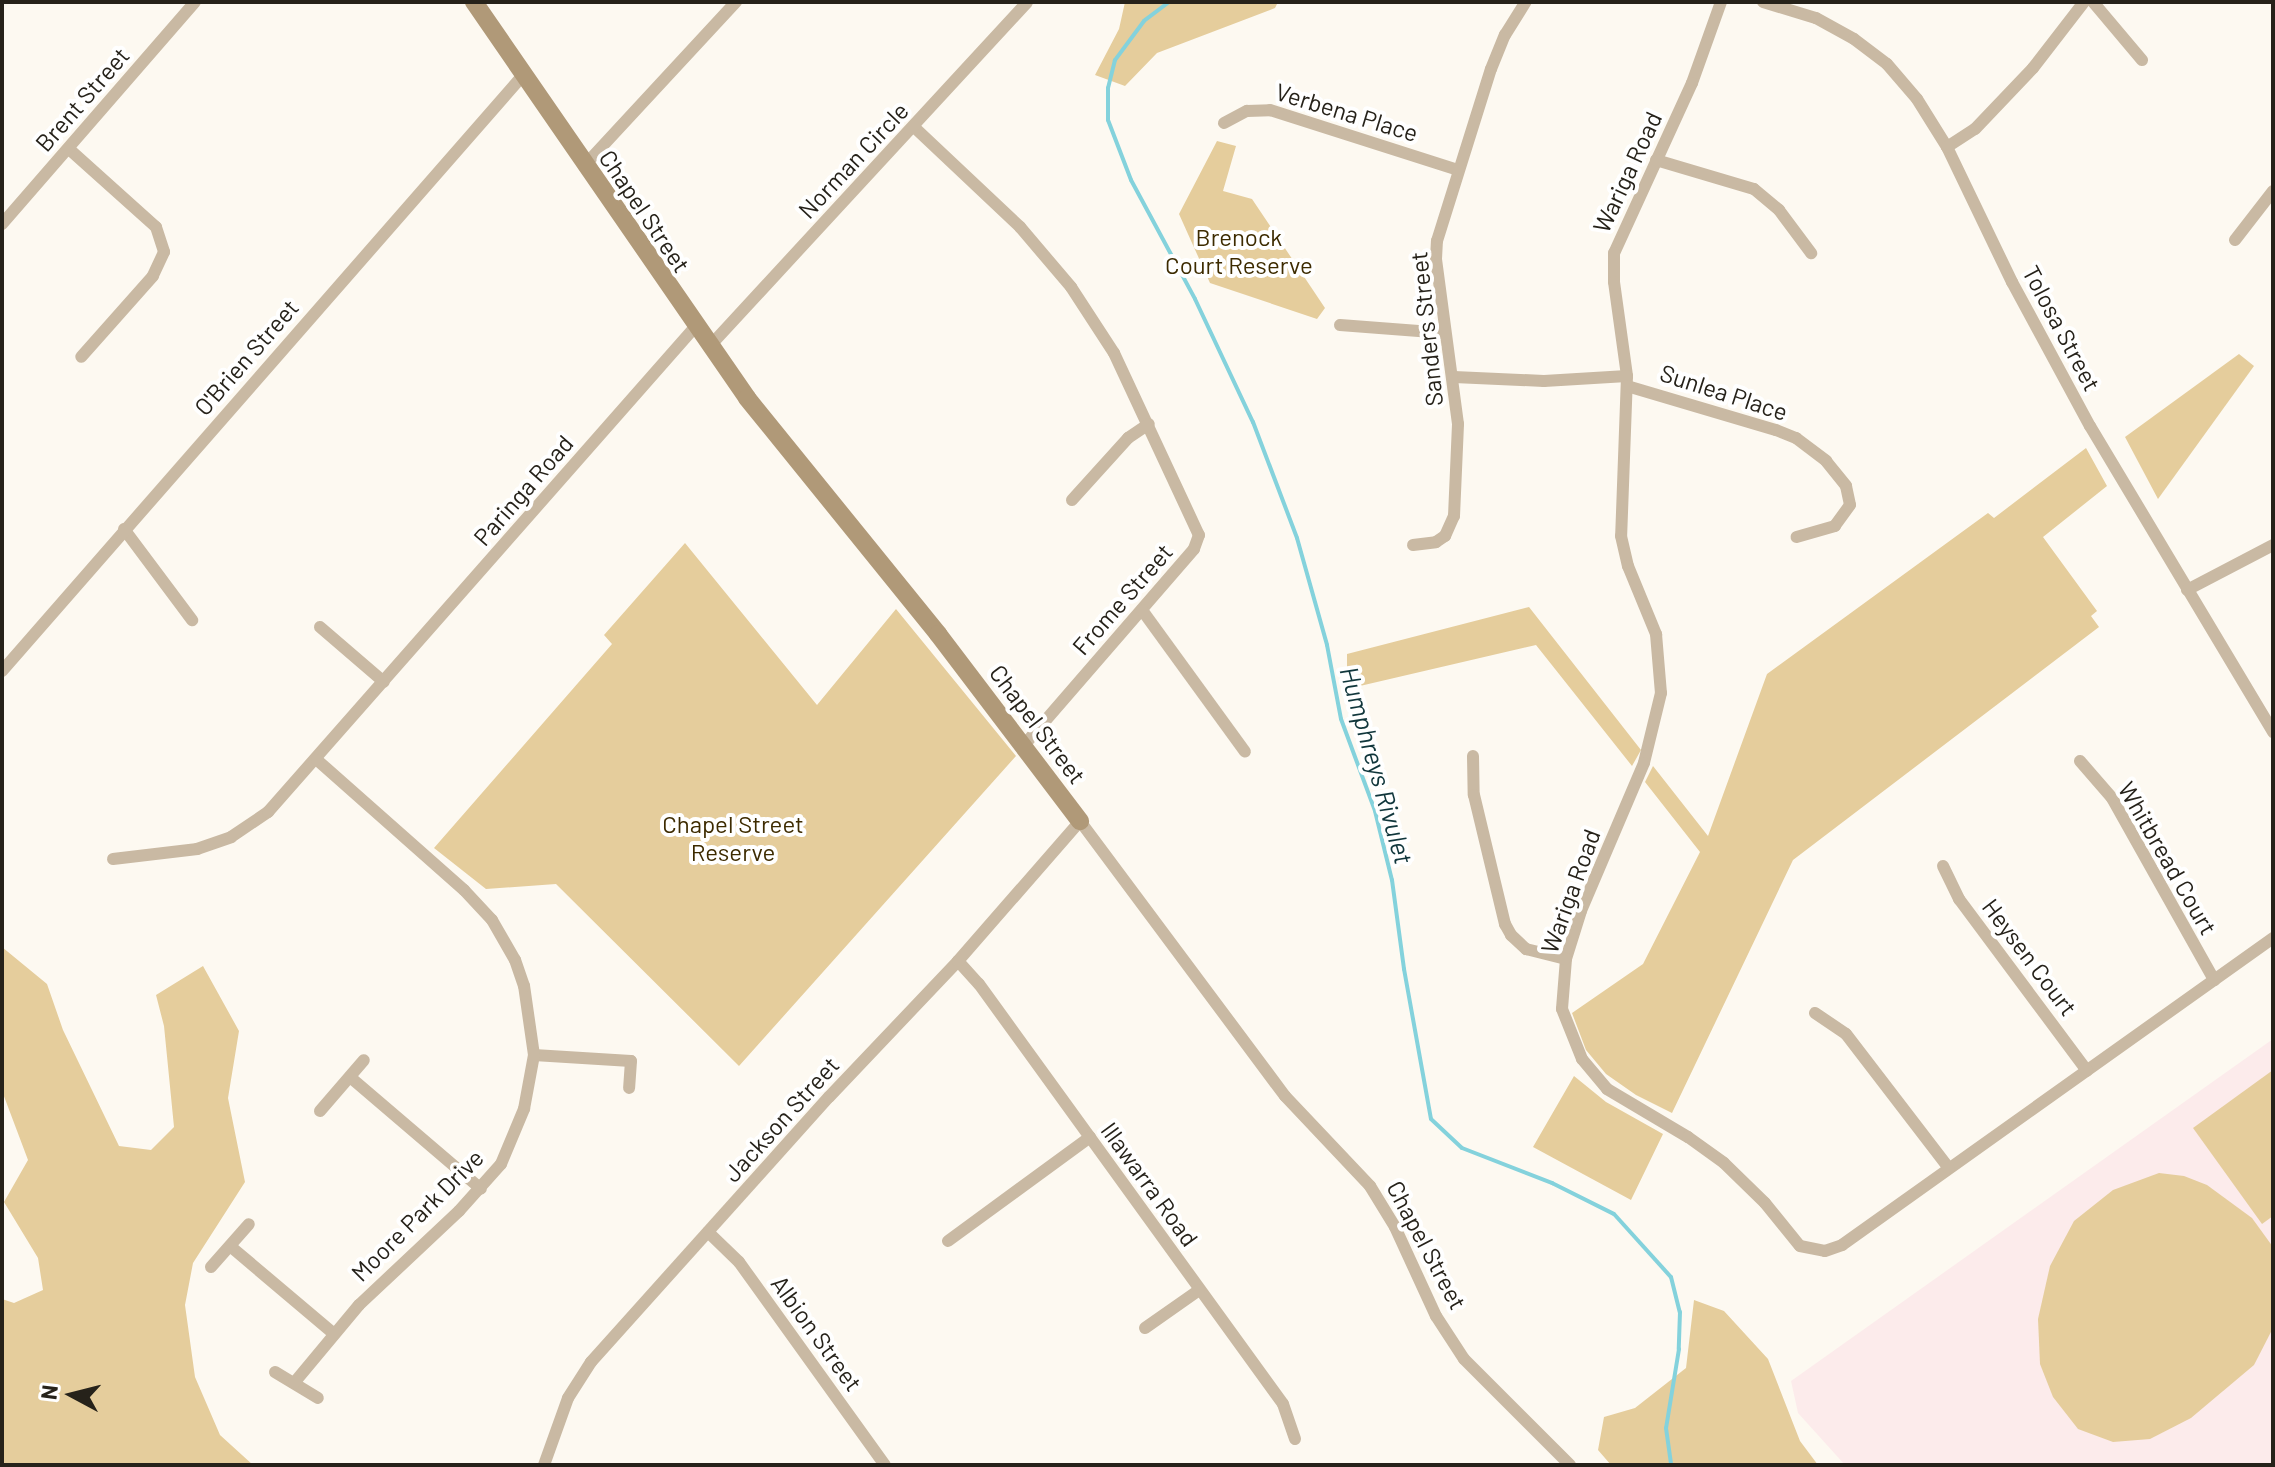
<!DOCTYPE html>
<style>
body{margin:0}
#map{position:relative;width:2275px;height:1467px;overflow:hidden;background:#fdf9f1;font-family:Barlow,sans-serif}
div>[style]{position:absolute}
.education>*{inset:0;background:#fcebeb}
.green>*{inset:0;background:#e5cd9c}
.stream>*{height:4px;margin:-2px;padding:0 2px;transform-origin:2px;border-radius:2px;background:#84d2dc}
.street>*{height:12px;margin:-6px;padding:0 6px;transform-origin:6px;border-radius:6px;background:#c9b9a3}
.secondary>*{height:18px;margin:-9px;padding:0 9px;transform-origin:9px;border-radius:9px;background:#b09978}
span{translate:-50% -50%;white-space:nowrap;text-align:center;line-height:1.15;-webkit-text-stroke:8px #fff;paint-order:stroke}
.street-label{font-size:24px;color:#26221a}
.park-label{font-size:24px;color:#3d2b00}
.water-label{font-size:26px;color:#10363b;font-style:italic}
.frame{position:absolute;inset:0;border:4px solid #26221a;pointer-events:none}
.north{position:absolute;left:32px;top:1355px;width:80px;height:80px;-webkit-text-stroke:6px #fff;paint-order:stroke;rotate:277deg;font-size:22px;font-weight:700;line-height:32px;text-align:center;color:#26221a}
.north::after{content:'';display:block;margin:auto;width:28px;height:36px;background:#26221a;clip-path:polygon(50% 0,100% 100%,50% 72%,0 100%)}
</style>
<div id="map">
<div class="education">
<i style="clip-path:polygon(2273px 1039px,2273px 1465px,1845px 1465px,1798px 1413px,1791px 1381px)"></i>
</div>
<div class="green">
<i style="clip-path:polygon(1125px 2px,1278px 2px,1275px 8px,1157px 53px,1125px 86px,1095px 75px,1119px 29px)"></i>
<i style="clip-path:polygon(1217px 141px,1236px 146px,1223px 191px,1252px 199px,1325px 308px,1317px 319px,1210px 283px,1179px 214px)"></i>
<i style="clip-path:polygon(2239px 354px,2254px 366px,2158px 499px,2125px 437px)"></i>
<i style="clip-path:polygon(2086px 448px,2107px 486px,2043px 537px,2097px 611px,2091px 616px,2099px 627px,1793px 860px,1672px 1113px,1636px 1095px,1606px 1074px,1586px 1050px,1572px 1013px,1643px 964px,1700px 852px,1645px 782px,1653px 766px,1708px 836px,1767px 674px,1988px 513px,1994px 518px)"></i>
<i style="clip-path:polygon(685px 543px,817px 705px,896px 609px,1016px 756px,739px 1066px,556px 884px,486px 889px,434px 848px,612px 644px,604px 635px)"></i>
<i style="clip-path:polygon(1529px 607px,1641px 750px,1632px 766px,1536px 645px,1347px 689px,1347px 654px)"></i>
<i style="clip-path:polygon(2px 947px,47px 984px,63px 1030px,119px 1146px,151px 1150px,174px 1127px,164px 1026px,156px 995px,203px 966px,239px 1031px,228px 1098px,245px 1182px,193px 1263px,185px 1305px,195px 1377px,220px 1435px,253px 1465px,2px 1465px,2px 1299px,14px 1303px,43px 1290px,38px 1258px,4px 1202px,28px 1160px,2px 1091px)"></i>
<i style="clip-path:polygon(2273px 1070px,2273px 1216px,2262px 1224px,2193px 1128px)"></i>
<i style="clip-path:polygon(1574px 1076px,1606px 1102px,1663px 1134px,1631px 1200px,1533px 1147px)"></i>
<i style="clip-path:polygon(2159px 1173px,2184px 1176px,2207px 1185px,2252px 1218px,2273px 1247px,2273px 1328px,2254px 1365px,2191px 1418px,2150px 1439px,2113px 1442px,2078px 1429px,2053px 1397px,2040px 1364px,2038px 1319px,2050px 1266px,2074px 1221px,2113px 1190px)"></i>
<i style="clip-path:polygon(1694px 1300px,1724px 1311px,1768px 1359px,1800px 1441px,1818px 1465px,1611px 1465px,1598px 1450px,1604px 1417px,1635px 1408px,1686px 1368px)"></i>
</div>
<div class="stream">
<i style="left:1169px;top:2px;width:31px;rotate:143deg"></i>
<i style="left:1144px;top:21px;width:49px;rotate:126.6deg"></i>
<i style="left:1115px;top:60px;width:29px;rotate:104deg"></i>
<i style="left:1108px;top:88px;width:32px;rotate:90deg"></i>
<i style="left:1108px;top:120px;width:64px;rotate:69deg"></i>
<i style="left:1131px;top:180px;width:135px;rotate:61.7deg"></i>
<i style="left:1195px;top:299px;width:136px;rotate:64.8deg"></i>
<i style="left:1253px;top:422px;width:124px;rotate:69.2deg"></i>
<i style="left:1297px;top:538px;width:111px;rotate:74.3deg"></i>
<i style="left:1327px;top:645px;width:75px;rotate:79.3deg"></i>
<i style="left:1341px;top:719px;width:98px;rotate:69.7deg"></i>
<i style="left:1375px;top:811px;width:71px;rotate:76.2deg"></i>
<i style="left:1392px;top:880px;width:90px;rotate:82.3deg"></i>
<i style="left:1404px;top:969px;width:152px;rotate:79.8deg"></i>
<i style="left:1431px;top:1119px;width:42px;rotate:43.1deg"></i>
<i style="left:1462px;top:1148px;width:97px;rotate:21.3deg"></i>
<i style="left:1552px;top:1183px;width:69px;rotate:26.6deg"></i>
<i style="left:1614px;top:1214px;width:85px;rotate:47.9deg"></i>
<i style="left:1671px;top:1277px;width:36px;rotate:76deg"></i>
<i style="left:1680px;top:1312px;width:37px;rotate:92deg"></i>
<i style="left:1679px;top:1349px;width:80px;rotate:99.3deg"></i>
<i style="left:1666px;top:1428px;width:37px;rotate:82deg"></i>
</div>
<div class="street">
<i style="left:1721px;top:2px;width:86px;rotate:109.7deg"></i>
<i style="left:1692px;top:83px;width:187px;rotate:114.6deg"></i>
<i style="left:1614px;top:253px;width:29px;rotate:90deg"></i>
<i style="left:1614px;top:282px;width:95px;rotate:82.1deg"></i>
<i style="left:1627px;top:376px;width:160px;rotate:92.1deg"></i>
<i style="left:1621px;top:536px;width:31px;rotate:77deg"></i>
<i style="left:1628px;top:566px;width:74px;rotate:67.6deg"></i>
<i style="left:1656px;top:634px;width:59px;rotate:85.2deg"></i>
<i style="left:1661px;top:693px;width:72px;rotate:103.7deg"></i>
<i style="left:1644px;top:763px;width:161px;rotate:113.1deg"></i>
<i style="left:1581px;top:911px;width:50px;rotate:107.4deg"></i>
<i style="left:1566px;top:959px;width:50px;rotate:94.6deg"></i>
<i style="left:1562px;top:1009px;width:54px;rotate:68.2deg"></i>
<i style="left:1582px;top:1059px;width:39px;rotate:50deg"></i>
<i style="left:1607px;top:1089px;width:94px;rotate:30.7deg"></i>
<i style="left:1688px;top:1137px;width:44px;rotate:35.8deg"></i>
<i style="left:1724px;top:1163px;width:57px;rotate:44.3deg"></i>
<i style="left:1765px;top:1203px;width:55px;rotate:50.9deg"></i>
<i style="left:1800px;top:1246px;width:25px;rotate:11deg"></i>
<i style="left:1825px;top:1251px;width:18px;rotate:-19deg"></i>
<i style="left:1842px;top:1245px;width:529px;rotate:-35.46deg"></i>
<i style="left:1763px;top:2px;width:55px;rotate:16.8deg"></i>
<i style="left:1816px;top:18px;width:43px;rotate:28.9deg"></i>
<i style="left:1854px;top:39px;width:41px;rotate:37.1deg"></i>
<i style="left:1887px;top:64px;width:46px;rotate:49.4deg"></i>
<i style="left:1917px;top:99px;width:57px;rotate:58deg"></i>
<i style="left:1947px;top:147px;width:150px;rotate:64.3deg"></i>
<i style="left:2012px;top:282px;width:164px;rotate:61.6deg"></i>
<i style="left:2090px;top:426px;width:357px;rotate:59.1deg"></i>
<i style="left:2093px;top:2px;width:76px;rotate:49.8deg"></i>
<i style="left:1224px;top:123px;width:26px;rotate:-28deg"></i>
<i style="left:1247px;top:111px;width:23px;rotate:-2deg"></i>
<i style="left:1270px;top:110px;width:197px;rotate:17.7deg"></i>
<i style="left:914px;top:127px;width:146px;rotate:43.3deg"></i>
<i style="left:1020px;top:227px;width:79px;rotate:49.6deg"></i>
<i style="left:1071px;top:287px;width:79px;rotate:56.9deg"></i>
<i style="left:1114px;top:353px;width:201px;rotate:65deg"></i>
<i style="left:1199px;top:535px;width:15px;rotate:110deg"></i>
<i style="left:1194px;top:549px;width:258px;rotate:130.9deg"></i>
<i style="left:1947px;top:147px;width:33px;rotate:-33deg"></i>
<i style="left:1975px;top:129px;width:84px;rotate:-46.4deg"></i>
<i style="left:2033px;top:68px;width:83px;rotate:-52.3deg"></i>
<i style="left:69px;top:149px;width:117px;rotate:41.9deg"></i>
<i style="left:156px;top:227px;width:26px;rotate:72deg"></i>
<i style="left:164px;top:252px;width:26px;rotate:115deg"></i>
<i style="left:153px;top:276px;width:108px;rotate:131.6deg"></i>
<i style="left:1656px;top:160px;width:102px;rotate:16.5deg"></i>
<i style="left:1754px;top:189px;width:33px;rotate:40deg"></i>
<i style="left:1779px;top:210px;width:54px;rotate:53.3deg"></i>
<i style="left:584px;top:166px;width:224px;rotate:-47.2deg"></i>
<i style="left:2px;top:224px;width:294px;rotate:-49deg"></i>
<i style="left:2235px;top:240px;width:62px;rotate:-52.2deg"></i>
<i style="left:1340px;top:325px;width:105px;rotate:4.4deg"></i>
<i style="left:709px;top:347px;width:469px;rotate:-47.3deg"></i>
<i style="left:1454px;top:377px;width:90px;rotate:2.5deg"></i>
<i style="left:1544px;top:381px;width:83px;rotate:-3.4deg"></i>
<i style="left:1627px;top:386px;width:155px;rotate:16.5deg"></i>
<i style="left:1776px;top:430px;width:22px;rotate:22deg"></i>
<i style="left:1796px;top:438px;width:38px;rotate:37deg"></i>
<i style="left:1826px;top:461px;width:32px;rotate:51deg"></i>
<i style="left:1846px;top:486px;width:19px;rotate:78deg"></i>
<i style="left:1850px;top:505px;width:26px;rotate:126deg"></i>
<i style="left:1835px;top:526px;width:40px;rotate:164deg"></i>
<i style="left:1072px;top:500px;width:84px;rotate:-47.9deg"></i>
<i style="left:1128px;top:438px;width:25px;rotate:-34deg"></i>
<i style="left:124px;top:529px;width:114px;rotate:53.2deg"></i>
<i style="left:1413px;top:545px;width:23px;rotate:-7deg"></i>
<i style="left:1436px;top:542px;width:11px;rotate:-34deg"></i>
<i style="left:1445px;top:536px;width:22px;rotate:-66deg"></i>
<i style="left:1454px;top:516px;width:92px;rotate:-87.5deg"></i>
<i style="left:1458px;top:424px;width:166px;rotate:-97.6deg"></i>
<i style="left:1436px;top:259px;width:18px;rotate:-87deg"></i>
<i style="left:1437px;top:241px;width:180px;rotate:-72.6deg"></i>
<i style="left:1491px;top:69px;width:37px;rotate:-68deg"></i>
<i style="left:1505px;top:35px;width:39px;rotate:-58deg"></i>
<i style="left:2187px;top:590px;width:97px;rotate:-27.6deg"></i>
<i style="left:1142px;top:610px;width:175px;rotate:54deg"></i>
<i style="left:320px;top:627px;width:84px;rotate:40.7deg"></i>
<i style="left:2px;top:671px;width:793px;rotate:-48.83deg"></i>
<i style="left:1473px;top:756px;width:39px;rotate:89deg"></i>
<i style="left:1474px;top:795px;width:133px;rotate:76.5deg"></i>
<i style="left:1505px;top:924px;width:13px;rotate:61deg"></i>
<i style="left:1511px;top:935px;width:21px;rotate:43deg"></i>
<i style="left:1526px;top:949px;width:41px;rotate:14deg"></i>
<i style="left:2080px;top:761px;width:49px;rotate:49.1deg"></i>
<i style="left:2112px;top:798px;width:209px;rotate:60.7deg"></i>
<i style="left:113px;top:859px;width:85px;rotate:-6.8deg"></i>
<i style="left:197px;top:849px;width:36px;rotate:-19deg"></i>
<i style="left:231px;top:837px;width:45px;rotate:-34deg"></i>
<i style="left:268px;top:812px;width:646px;rotate:-48.64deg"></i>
<i style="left:1943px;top:866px;width:37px;rotate:64deg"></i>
<i style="left:1959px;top:899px;width:214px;rotate:53.3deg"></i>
<i style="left:958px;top:961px;width:31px;rotate:48deg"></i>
<i style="left:979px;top:984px;width:518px;rotate:54.1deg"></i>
<i style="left:1283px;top:1404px;width:37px;rotate:71deg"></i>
<i style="left:1815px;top:1013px;width:37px;rotate:34deg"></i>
<i style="left:1846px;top:1034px;width:169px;rotate:52.5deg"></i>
<i style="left:534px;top:1055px;width:97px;rotate:3.5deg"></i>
<i style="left:631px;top:1061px;width:27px;rotate:94deg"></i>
<i style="left:350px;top:1077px;width:172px;rotate:40.5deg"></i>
<i style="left:320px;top:1111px;width:67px;rotate:-49.2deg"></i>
<i style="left:708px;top:1232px;width:43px;rotate:44.1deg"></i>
<i style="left:739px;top:1262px;width:250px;rotate:54.3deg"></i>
<i style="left:948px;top:1241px;width:176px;rotate:-36.2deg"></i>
<i style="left:230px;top:1246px;width:135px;rotate:40.2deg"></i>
<i style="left:211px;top:1267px;width:57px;rotate:-48.5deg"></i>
<i style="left:1145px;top:1328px;width:66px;rotate:-35.1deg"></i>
<i style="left:275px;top:1372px;width:50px;rotate:31.2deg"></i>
<i style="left:294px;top:1383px;width:102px;rotate:-50.2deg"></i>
<i style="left:359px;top:1305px;width:137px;rotate:-43.2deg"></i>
<i style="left:459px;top:1211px;width:63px;rotate:-48.2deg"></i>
<i style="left:501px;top:1164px;width:60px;rotate:-67.3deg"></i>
<i style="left:524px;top:1109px;width:55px;rotate:-79.5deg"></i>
<i style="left:534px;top:1055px;width:70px;rotate:-98.2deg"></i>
<i style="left:524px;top:986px;width:28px;rotate:-109deg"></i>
<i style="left:515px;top:960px;width:46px;rotate:-119.9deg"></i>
<i style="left:492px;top:920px;width:41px;rotate:-133deg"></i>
<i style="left:464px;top:890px;width:196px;rotate:-138.5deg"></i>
<i style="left:544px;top:1465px;width:71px;rotate:-70.3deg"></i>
<i style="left:568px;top:1398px;width:43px;rotate:-57.4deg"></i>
<i style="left:591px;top:1362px;width:356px;rotate:-48.1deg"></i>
<i style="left:829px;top:1097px;width:187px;rotate:-46.5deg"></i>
<i style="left:958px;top:961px;width:186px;rotate:-48.9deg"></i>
<i style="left:1080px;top:821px;width:343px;rotate:53.3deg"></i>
<i style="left:1285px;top:1096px;width:124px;rotate:46.6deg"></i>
<i style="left:1370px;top:1186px;width:48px;rotate:58.6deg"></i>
<i style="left:1395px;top:1227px;width:98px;rotate:65.3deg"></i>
<i style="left:1436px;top:1316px;width:51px;rotate:56.9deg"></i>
<i style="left:1464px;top:1359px;width:150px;rotate:45deg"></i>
</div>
<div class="secondary">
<i style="left:474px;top:2px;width:481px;rotate:55.4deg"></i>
<i style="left:747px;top:398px;width:304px;rotate:51deg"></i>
<i style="left:938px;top:634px;width:235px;rotate:52.8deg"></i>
</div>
<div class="street-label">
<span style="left:82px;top:99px;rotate:-49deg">Brent Street</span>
<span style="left:1347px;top:112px;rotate:17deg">Verbena Place</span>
<span style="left:853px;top:160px;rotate:-47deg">Norman Circle</span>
<span style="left:1627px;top:172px;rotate:-65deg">Wariga Road</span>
<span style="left:645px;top:211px;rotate:56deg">Chapel Street</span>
<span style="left:2062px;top:328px;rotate:62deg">Tolosa Street</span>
<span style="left:1426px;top:329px;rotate:-96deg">Sanders Street</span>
<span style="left:246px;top:357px;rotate:-49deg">O'Brien Street</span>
<span style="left:1724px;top:392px;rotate:18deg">Sunlea Place</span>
<span style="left:523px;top:490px;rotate:-49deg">Paringa Road</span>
<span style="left:1122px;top:599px;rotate:-49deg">Frome Street</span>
<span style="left:1038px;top:724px;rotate:53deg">Chapel Street</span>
<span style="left:2168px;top:858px;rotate:60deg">Whitbread Court</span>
<span style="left:1570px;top:891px;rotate:-70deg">Wariga Road</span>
<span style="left:2030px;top:957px;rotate:53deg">Heysen Court</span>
<span style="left:781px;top:1119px;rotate:-48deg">Jackson Street</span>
<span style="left:1150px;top:1184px;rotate:54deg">Illawarra Road</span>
<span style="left:417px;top:1215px;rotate:-45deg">Moore Park Drive</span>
<span style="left:1427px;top:1245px;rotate:62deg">Chapel Street</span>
<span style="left:817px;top:1333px;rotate:54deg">Albion Street</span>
</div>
<div class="park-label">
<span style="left:1239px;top:251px">Brenock<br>Court Reserve</span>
<span style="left:733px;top:838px">Chapel Street<br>Reserve</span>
</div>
<div class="water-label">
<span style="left:1377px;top:765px;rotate:74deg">Humphreys Rivulet</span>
</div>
<div class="frame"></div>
<div class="north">N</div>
</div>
